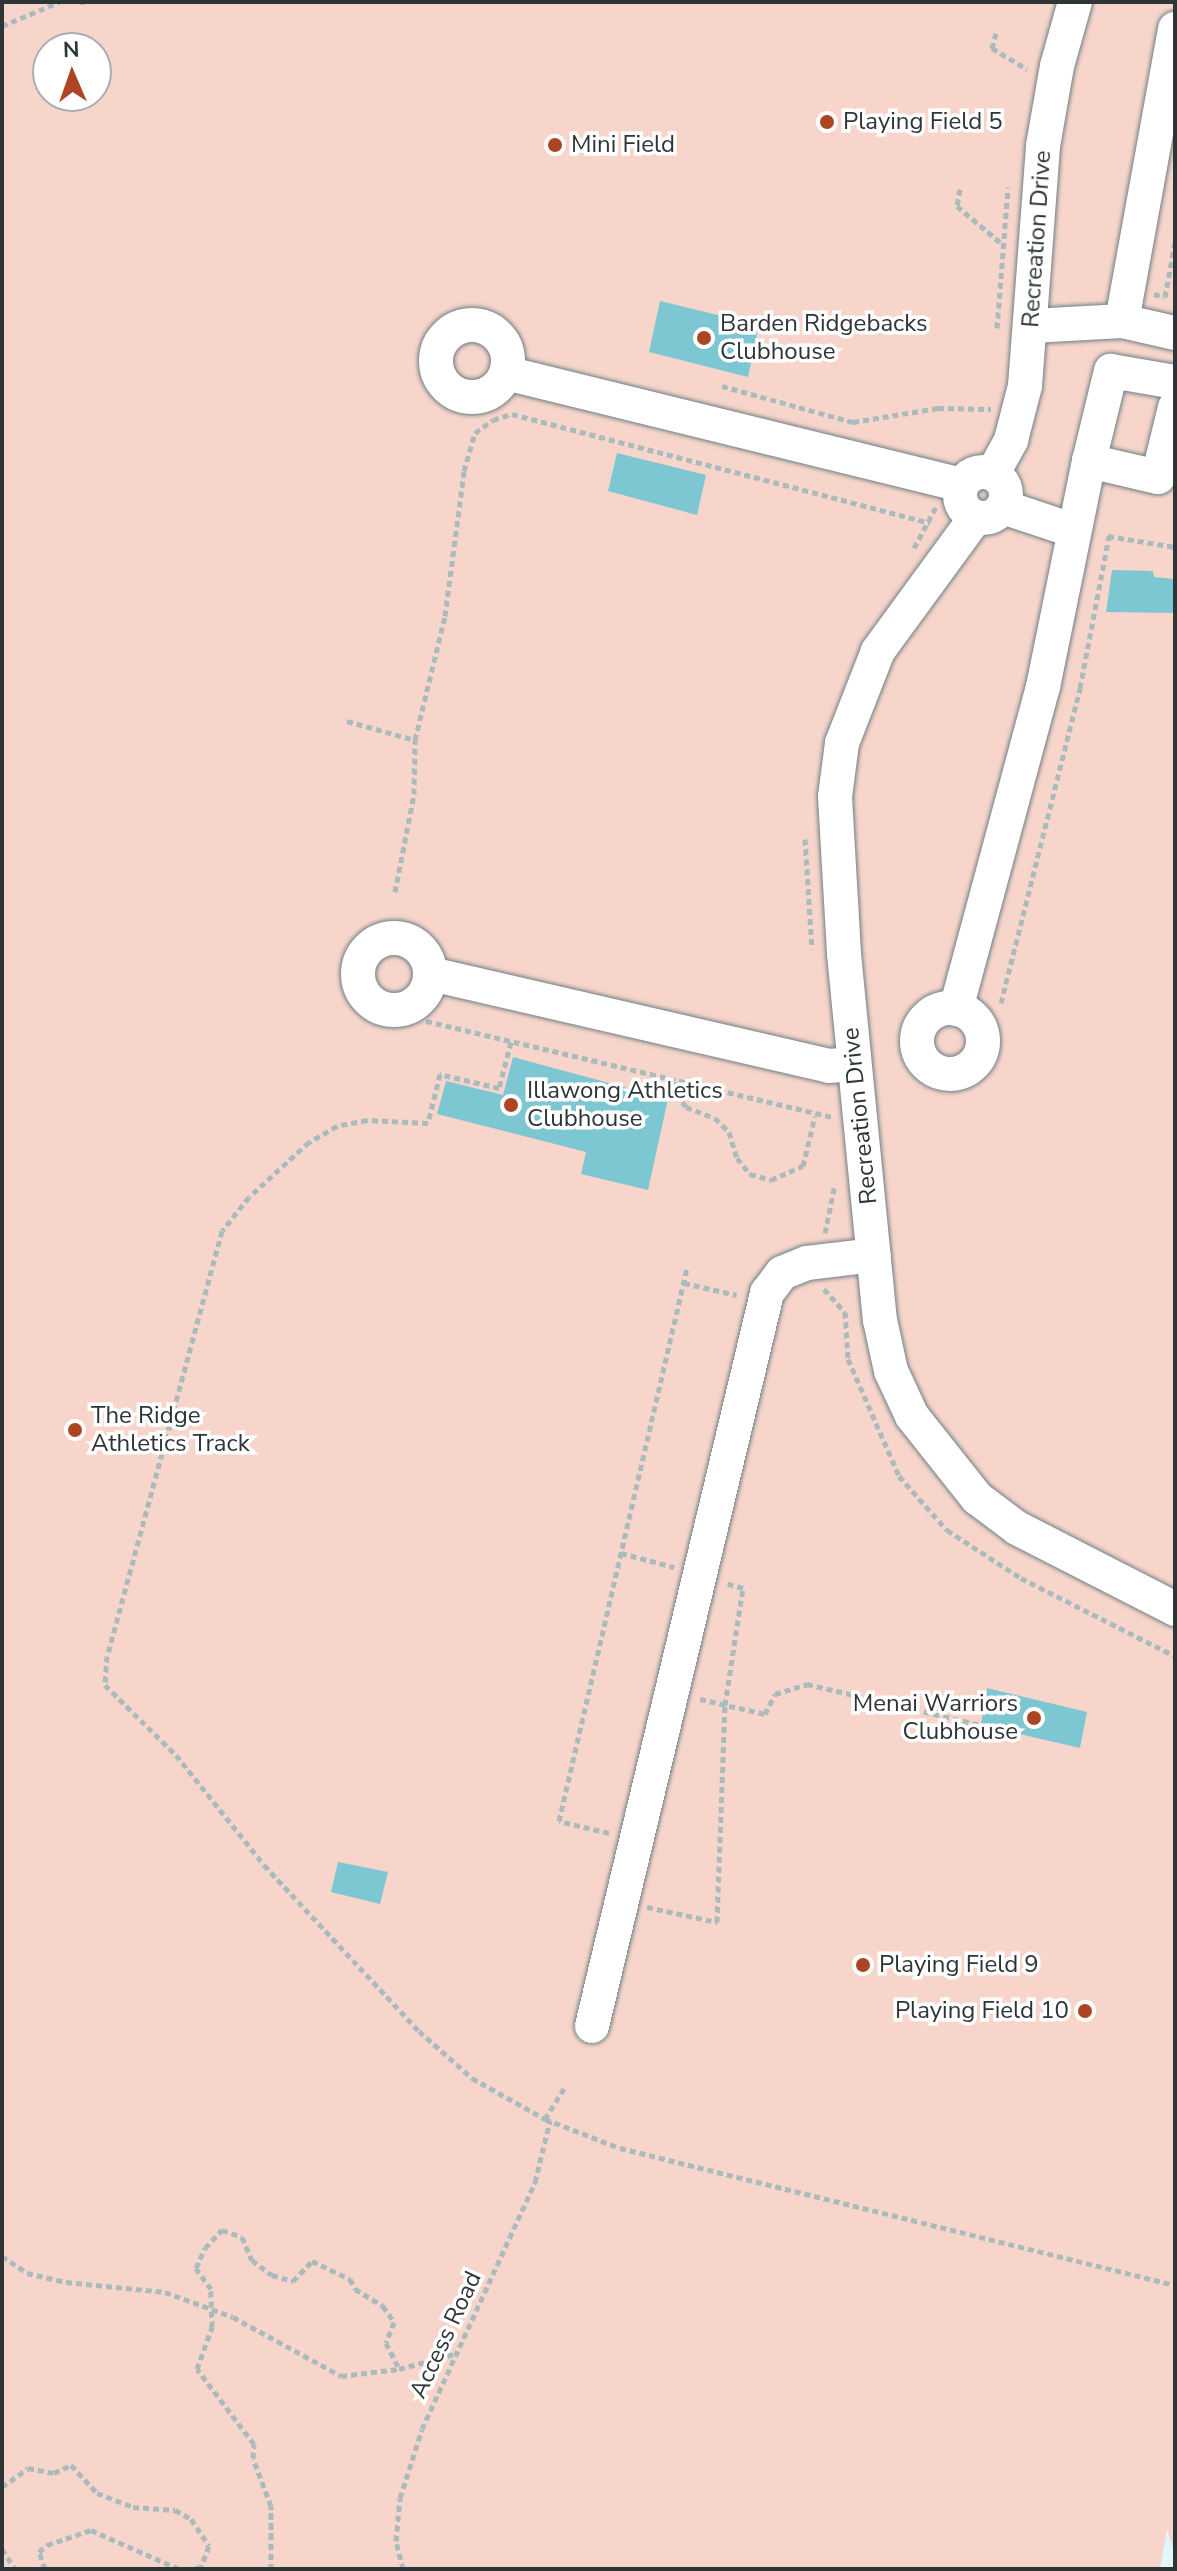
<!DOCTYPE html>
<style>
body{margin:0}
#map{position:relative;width:1177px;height:2571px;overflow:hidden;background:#e2f7fb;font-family:"Nunito Sans",sans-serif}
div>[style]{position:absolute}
.green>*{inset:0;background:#f8d5cb}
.building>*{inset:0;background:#7dc7d3}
.path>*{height:5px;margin-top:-2.5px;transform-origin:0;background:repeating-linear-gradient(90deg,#aabbbe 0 6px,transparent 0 10px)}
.roads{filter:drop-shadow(0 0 2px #6e8184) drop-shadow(0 0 2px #6e8184)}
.minor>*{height:34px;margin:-17px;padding:0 17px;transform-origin:17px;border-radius:17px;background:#fff}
.minor>.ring{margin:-17px;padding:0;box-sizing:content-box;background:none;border:34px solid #fff;border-radius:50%}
.dots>*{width:22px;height:22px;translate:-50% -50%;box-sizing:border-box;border:4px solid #fff;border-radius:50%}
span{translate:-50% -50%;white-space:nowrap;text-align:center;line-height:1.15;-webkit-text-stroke:7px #fff;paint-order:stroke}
.poi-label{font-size:24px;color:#2d3536}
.left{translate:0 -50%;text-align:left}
.right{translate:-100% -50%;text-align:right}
.street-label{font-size:24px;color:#2d3536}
.frame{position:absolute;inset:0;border:4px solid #2d3536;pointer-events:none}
.north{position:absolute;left:32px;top:32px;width:80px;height:80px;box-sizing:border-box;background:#fff;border:2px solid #abaeaf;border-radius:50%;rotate:358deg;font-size:22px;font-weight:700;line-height:32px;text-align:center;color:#2d3536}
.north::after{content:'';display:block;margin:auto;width:28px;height:36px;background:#ad4525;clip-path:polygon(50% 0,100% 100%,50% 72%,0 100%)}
</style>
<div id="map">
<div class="green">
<i style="clip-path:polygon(evenodd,2px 2px,1175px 2px,1175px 2556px,1167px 2529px,1160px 2569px,2px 2569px,2px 2px,48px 48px,96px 48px,96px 96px,48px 96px,48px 48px)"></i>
</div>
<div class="building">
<i style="clip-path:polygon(660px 301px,759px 325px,748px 377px,649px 352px)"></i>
<i style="clip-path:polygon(617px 453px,706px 475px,697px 515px,608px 491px)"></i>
<i style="clip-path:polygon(1112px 570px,1153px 571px,1154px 577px,1175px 579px,1175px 613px,1106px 612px)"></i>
<i style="clip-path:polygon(513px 1057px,668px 1099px,648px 1190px,581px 1174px,586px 1152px,437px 1114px,446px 1081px,503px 1095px)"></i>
<i style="clip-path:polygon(987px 1688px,1087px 1712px,1080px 1748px,981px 1725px)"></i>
<i style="clip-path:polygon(338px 1862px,388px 1872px,380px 1904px,331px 1892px)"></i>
</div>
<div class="path">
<i style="left:80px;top:2px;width:5px"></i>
<i style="left:2px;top:26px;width:62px;rotate:-22.8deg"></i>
<i style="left:996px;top:33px;width:16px;rotate:105deg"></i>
<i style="left:992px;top:48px;width:41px;rotate:31deg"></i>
<i style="left:960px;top:189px;width:17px;rotate:100deg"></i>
<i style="left:957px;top:206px;width:57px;rotate:40.1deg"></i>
<i style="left:1154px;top:294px;width:11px;rotate:15deg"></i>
<i style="left:1165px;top:297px;width:56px;rotate:-79.7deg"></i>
<i style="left:997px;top:328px;width:141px;rotate:-85.5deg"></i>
<i style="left:722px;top:386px;width:136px;rotate:15.4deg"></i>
<i style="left:853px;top:422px;width:86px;rotate:-9.4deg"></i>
<i style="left:938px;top:408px;width:53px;rotate:1.1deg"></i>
<i style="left:1108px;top:536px;width:68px;rotate:9.3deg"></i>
<i style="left:914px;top:548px;width:47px;rotate:-61.8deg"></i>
<i style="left:347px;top:721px;width:71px;rotate:15.6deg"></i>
<i style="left:805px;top:839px;width:110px;rotate:86.4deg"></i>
<i style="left:395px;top:892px;width:100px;rotate:-79deg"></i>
<i style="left:414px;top:794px;width:54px;rotate:-88.9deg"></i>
<i style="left:415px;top:740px;width:128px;rotate:-76.4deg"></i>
<i style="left:445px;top:616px;width:146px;rotate:-82.5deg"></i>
<i style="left:464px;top:471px;width:40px;rotate:-74deg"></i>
<i style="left:475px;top:433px;width:22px;rotate:-36deg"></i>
<i style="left:493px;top:420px;width:20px;rotate:-18deg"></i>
<i style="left:512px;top:414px;width:432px;rotate:14.6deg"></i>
<i style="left:1001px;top:1003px;width:325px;rotate:-75.9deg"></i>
<i style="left:1080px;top:688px;width:155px;rotate:-79.2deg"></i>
<i style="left:426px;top:1021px;width:418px;rotate:13.3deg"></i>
<i style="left:511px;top:1042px;width:48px;rotate:104.6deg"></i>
<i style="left:499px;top:1088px;width:61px;rotate:-166.7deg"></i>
<i style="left:440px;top:1074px;width:50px;rotate:103.8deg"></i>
<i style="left:428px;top:1123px;width:61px;rotate:-177.2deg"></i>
<i style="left:367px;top:1120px;width:31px;rotate:169deg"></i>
<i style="left:337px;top:1126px;width:32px;rotate:150deg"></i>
<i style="left:309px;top:1142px;width:81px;rotate:137.5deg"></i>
<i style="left:249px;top:1197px;width:43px;rotate:128.5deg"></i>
<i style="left:222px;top:1231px;width:440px;rotate:105.1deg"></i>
<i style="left:107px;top:1656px;width:29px;rotate:94deg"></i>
<i style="left:105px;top:1685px;width:100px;rotate:44.6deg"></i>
<i style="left:176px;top:1755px;width:141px;rotate:51.3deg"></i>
<i style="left:264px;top:1865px;width:227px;rotate:47deg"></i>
<i style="left:419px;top:2031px;width:71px;rotate:41.6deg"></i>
<i style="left:472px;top:2078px;width:84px;rotate:29.3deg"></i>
<i style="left:545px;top:2119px;width:36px;rotate:-58deg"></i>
<i style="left:676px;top:1082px;width:12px;rotate:90deg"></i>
<i style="left:676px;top:1094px;width:16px;rotate:52deg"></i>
<i style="left:686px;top:1107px;width:31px;rotate:21deg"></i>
<i style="left:715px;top:1118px;width:20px;rotate:45deg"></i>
<i style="left:729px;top:1132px;width:27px;rotate:73deg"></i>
<i style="left:737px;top:1158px;width:21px;rotate:51deg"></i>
<i style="left:750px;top:1174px;width:22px;rotate:16deg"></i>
<i style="left:771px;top:1180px;width:35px;rotate:-24deg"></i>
<i style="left:803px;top:1166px;width:51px;rotate:-76.5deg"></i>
<i style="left:825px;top:1233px;width:50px;rotate:-78.5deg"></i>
<i style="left:684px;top:1283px;width:54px;rotate:12.8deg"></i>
<i style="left:824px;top:1289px;width:31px;rotate:48deg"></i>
<i style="left:845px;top:1312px;width:47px;rotate:86.3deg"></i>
<i style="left:848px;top:1359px;width:128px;rotate:66.4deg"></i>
<i style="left:899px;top:1476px;width:72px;rotate:48.4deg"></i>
<i style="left:947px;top:1530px;width:88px;rotate:33deg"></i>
<i style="left:1021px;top:1578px;width:173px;rotate:26.9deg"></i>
<i style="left:621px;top:1553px;width:55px;rotate:14.8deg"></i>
<i style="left:700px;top:1699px;width:67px;rotate:13deg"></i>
<i style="left:765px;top:1714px;width:22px;rotate:-63deg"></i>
<i style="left:775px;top:1694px;width:34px;rotate:-17deg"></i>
<i style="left:807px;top:1684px;width:179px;rotate:13.3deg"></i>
<i style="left:609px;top:1833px;width:51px;rotate:-166.5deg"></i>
<i style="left:559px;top:1821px;width:568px;rotate:-76.97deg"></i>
<i style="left:647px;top:1907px;width:72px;rotate:12.1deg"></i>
<i style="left:717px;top:1922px;width:217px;rotate:-87.9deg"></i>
<i style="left:725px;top:1705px;width:118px;rotate:-81.3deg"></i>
<i style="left:743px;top:1588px;width:18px;rotate:-164deg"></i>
<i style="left:545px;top:2119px;width:80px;rotate:21.1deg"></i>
<i style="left:620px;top:2148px;width:572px;rotate:13.87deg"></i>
<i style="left:2px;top:2256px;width:30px;rotate:34deg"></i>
<i style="left:27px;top:2273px;width:40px;rotate:13deg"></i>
<i style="left:66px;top:2282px;width:100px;rotate:5.8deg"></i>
<i style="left:165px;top:2292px;width:72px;rotate:20.2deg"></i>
<i style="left:233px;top:2317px;width:123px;rotate:28.6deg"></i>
<i style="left:341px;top:2376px;width:58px;rotate:-6.9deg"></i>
<i style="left:399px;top:2369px;width:61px;rotate:-15.2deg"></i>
<i style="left:2px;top:2487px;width:32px;rotate:-36deg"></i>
<i style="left:28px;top:2468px;width:26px;rotate:11deg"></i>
<i style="left:54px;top:2473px;width:19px;rotate:-25deg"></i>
<i style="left:71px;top:2465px;width:38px;rotate:47deg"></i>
<i style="left:97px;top:2493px;width:39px;rotate:21deg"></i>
<i style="left:133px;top:2507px;width:42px;rotate:4.1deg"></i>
<i style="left:175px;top:2510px;width:18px;rotate:29deg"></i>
<i style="left:191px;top:2519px;width:32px;rotate:56deg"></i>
<i style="left:209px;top:2546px;width:22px;rotate:111deg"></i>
<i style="left:201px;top:2567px;width:9px;rotate:167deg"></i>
<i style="left:2px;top:2549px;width:24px;rotate:57deg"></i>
<i style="left:45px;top:2569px;width:18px;rotate:-109deg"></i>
<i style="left:39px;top:2552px;width:11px;rotate:-41deg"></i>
<i style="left:47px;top:2545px;width:46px;rotate:-18.8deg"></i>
<i style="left:91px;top:2530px;width:96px;rotate:23.9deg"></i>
<i style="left:271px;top:2569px;width:63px;rotate:-90deg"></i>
<i style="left:271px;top:2506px;width:51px;rotate:-110.6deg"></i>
<i style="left:253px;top:2458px;width:14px;rotate:-86deg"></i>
<i style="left:254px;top:2444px;width:94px;rotate:-127.2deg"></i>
<i style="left:197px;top:2369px;width:45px;rotate:-70.3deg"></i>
<i style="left:212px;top:2327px;width:38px;rotate:-92deg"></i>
<i style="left:211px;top:2289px;width:26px;rotate:-126deg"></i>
<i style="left:196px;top:2268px;width:22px;rotate:-66deg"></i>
<i style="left:205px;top:2248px;width:25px;rotate:-47deg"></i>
<i style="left:222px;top:2230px;width:21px;rotate:19deg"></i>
<i style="left:242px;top:2237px;width:25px;rotate:67deg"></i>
<i style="left:252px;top:2260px;width:25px;rotate:37deg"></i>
<i style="left:272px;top:2275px;width:22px;rotate:16deg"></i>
<i style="left:293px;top:2281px;width:28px;rotate:-46deg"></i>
<i style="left:312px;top:2261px;width:42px;rotate:25.3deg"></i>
<i style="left:350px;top:2279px;width:11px;rotate:63deg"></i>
<i style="left:355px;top:2289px;width:33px;rotate:31deg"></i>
<i style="left:383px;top:2306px;width:19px;rotate:55deg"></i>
<i style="left:394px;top:2322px;width:22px;rotate:111deg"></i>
<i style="left:386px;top:2343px;width:29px;rotate:63deg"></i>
<i style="left:403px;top:2569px;width:29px;rotate:-104deg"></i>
<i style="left:396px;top:2541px;width:43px;rotate:-84.7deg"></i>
<i style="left:400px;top:2498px;width:72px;rotate:-72.3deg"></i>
<i style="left:422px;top:2429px;width:272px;rotate:-65.4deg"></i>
<i style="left:535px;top:2182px;width:63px;rotate:-76.2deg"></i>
</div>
<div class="roads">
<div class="minor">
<i style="left:1122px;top:321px;width:54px;rotate:12.8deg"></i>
<i class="ring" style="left:436px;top:325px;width:38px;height:38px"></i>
<i style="left:1032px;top:326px;width:90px;rotate:-3.2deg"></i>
<i style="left:1122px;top:321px;width:297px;rotate:-79.7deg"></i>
<i style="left:506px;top:373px;width:469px;rotate:13.8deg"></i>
<i style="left:1089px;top:461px;width:93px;rotate:-76.3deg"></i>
<i style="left:1111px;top:371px;width:65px;rotate:9.8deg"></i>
<i class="ring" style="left:960px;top:472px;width:12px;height:12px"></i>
<i style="left:993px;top:473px;width:38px;rotate:-61deg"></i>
<i style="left:1011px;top:440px;width:56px;rotate:-75.5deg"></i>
<i style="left:1025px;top:386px;width:241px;rotate:-85.7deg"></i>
<i style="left:1043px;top:146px;width:81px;rotate:-80.1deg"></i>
<i style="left:1057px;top:66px;width:66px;rotate:-74.3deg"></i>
<i style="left:1003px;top:507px;width:73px;rotate:18.4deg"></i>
<i style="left:976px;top:517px;width:166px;rotate:126.2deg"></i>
<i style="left:878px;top:651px;width:99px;rotate:111.4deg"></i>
<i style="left:842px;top:743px;width:54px;rotate:97.4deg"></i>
<i style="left:835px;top:797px;width:157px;rotate:86.7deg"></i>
<i style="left:844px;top:954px;width:368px;rotate:84.4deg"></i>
<i style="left:880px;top:1320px;width:52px;rotate:77.8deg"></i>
<i style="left:891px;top:1371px;width:50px;rotate:65deg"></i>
<i style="left:912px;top:1416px;width:105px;rotate:51.6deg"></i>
<i style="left:977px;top:1498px;width:50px;rotate:36.9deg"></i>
<i style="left:1017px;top:1528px;width:178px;rotate:27.1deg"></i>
<i class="ring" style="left:358px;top:938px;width:38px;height:38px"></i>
<i style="left:431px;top:974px;width:408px;rotate:13deg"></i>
<i style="left:829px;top:1066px;width:25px;rotate:-5deg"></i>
<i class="ring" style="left:917px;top:1008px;width:32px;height:32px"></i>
<i style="left:956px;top:1009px;width:334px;rotate:-74.9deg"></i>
<i style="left:1043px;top:687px;width:231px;rotate:-78.5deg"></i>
<i style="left:1089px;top:461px;width:71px;rotate:13.1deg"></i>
<i style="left:1158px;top:477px;width:72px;rotate:-76.3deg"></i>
<i style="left:592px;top:2026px;width:754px;rotate:-76.57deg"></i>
<i style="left:767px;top:1293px;width:25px;rotate:-53deg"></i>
<i style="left:782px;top:1273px;width:27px;rotate:-22deg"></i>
<i style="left:807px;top:1263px;width:67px;rotate:-6.8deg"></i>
</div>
</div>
<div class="dots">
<i style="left:827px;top:122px;background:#ad4525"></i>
<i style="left:555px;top:145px;background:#ad4525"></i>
<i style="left:704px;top:338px;background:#ad4525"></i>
<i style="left:511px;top:1105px;background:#ad4525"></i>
<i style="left:75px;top:1430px;background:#ad4525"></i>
<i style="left:1034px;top:1718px;background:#ad4525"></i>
<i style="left:863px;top:1965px;background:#ad4525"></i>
<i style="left:1085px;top:2011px;background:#ad4525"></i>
</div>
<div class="poi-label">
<span class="left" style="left:843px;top:122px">Playing Field 5</span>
<span class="left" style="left:571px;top:145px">Mini Field</span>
<span class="left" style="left:720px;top:338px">Barden Ridgebacks<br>Clubhouse</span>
<span class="left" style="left:527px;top:1105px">Illawong Athletics<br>Clubhouse</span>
<span class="left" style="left:91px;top:1430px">The Ridge<br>Athletics Track</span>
<span class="right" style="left:1018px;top:1718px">Menai Warriors<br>Clubhouse</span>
<span class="left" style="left:879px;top:1965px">Playing Field 9</span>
<span class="right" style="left:1069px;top:2011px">Playing Field 10</span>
</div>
<div class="street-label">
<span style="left:1037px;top:239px;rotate:-86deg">Recreation Drive</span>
<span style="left:860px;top:1116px;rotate:-96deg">Recreation Drive</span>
<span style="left:446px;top:2335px;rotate:-65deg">Access Road</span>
</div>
<div class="frame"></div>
<div class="north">N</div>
</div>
